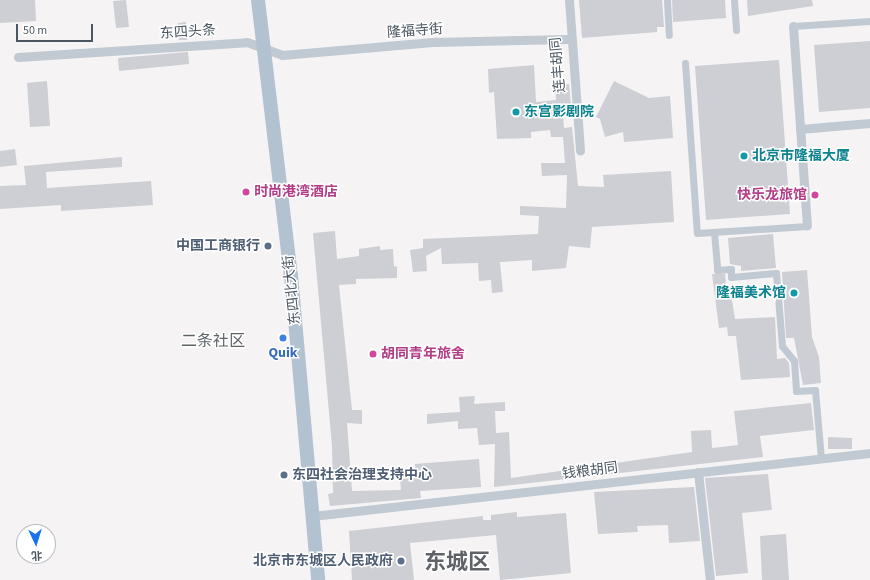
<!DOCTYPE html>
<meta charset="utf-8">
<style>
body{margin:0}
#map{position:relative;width:870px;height:580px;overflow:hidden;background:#f5f3f3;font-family:"Source Sans 3","Noto Sans SC",sans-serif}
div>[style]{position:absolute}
.building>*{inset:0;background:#cdcfd5}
.pedestrian>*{height:7px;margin:-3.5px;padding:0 3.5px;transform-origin:3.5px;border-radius:3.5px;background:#c1cad2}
.minor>*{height:9px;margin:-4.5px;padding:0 4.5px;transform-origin:4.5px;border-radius:4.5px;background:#c1cad2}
.primary>*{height:14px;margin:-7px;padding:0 7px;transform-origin:7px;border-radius:7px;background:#b3c2d1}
.dots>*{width:11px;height:11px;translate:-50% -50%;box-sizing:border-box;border:2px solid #fff;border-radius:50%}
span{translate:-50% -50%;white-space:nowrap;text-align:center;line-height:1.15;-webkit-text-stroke:3px #fff;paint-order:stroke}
.street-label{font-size:14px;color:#4a5661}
.culture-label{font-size:14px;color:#0d838f;font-weight:700}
.left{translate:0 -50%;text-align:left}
.right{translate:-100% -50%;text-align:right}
.hotel-label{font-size:14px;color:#b23c85;font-weight:700}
.service-label{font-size:14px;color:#4e5e75;font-weight:700}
.shop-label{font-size:14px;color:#366cbe;font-weight:700}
.quarter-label{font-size:16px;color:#5f6368}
.town-label{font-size:22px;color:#5f6368;font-weight:700}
.north{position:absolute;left:16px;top:524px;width:40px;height:40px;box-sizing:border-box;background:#fff;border:1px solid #b7bbc0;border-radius:50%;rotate:176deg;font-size:11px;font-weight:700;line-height:16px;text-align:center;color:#4a5661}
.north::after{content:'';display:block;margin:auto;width:14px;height:18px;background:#1a73e8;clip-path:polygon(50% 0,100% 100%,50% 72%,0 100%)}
.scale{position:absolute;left:16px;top:24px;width:77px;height:18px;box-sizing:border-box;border:2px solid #4a5661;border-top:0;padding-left:5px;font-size:12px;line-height:14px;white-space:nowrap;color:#4a5661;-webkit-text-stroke:3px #fff;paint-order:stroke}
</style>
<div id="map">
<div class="building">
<i style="clip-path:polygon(0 0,35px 0,36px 21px,0 23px)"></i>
<i style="clip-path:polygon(126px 0,129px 27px,116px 28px,113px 1px)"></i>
<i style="clip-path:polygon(579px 0,662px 0,664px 27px,657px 27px,657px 32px,582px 38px)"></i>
<i style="clip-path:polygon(672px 0,725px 0,726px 18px,673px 22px)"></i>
<i style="clip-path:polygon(747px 0,812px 0,813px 6px,748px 16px)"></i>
<i style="clip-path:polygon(186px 22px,187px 40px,179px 40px,178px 23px)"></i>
<i style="clip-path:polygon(870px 41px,870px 108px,819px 112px,814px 45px)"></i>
<i style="clip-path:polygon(188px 52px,189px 64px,119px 71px,118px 58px)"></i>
<i style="clip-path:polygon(779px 60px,790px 214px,706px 220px,695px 66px)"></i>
<i style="clip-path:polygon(534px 65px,536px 102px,556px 100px,555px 85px,569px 84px,571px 105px,562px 105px,564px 128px,572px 127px,578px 186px,604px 187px,603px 175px,671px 171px,674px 222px,592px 227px,590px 248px,569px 246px,566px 268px,532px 271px,532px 260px,500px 262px,503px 292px,492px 293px,491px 280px,479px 281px,478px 263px,442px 264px,441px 248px,426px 256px,427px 271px,413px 272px,410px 250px,423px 248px,423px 239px,538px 234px,539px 216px,520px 215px,520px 206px,566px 208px,567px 175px,542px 176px,541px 163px,565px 163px,563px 137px,551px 137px,550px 130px,531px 132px,531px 138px,497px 139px,494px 92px,489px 93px,488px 69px)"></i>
<i style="clip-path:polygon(47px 81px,50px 126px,30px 127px,27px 83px)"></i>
<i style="clip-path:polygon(614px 81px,649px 98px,670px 96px,673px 138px,624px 142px,623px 132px,605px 137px,600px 119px,596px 117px)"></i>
<i style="clip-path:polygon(15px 149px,17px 165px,0 167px,0 151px)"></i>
<i style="clip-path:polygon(122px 157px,122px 167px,46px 172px,47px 188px,151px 181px,153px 205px,61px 211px,61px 205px,0 209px,0 186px,26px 185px,24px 166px)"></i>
<i style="clip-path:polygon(335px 231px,337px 259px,359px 256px,359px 249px,380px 246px,380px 250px,393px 249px,394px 267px,397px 266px,397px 278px,356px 279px,356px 284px,339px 285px,352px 410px,362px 410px,362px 424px,347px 423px,352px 491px,401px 490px,400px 479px,416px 477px,415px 464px,479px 459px,481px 487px,420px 491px,421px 498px,330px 506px,328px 494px,333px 493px,332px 446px,313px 233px)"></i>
<i style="clip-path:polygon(773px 234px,776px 268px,741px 271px,741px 266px,730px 264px,728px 238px)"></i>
<i style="clip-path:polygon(807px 270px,812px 337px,819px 357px,821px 383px,803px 385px,794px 338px,786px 338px,782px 272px)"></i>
<i style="clip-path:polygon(712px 274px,725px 274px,727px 295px,731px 294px,735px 319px,775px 317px,777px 359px,785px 358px,789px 363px,790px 377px,741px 380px,736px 336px,728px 336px,727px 327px,719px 328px)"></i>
<i style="clip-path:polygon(475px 396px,474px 404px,505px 402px,505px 411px,495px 411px,496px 433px,509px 432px,511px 478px,692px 452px,691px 431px,711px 430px,712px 448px,738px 445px,734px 411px,811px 403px,814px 430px,760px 436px,763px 457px,494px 487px,495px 444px,479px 445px,477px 428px,458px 429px,458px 421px,427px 424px,427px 414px,460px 412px,459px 397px)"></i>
<i style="clip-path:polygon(828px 437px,852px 438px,852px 449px,828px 449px)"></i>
<i style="clip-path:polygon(768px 474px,772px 510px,742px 513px,748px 573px,716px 576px,705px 478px)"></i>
<i style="clip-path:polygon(694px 487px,700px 541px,669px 543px,668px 525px,637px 526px,638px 532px,598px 534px,594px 492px)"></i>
<i style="clip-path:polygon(517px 512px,517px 517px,566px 513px,571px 573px,500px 580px,496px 535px,410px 543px,414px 580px,352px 580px,349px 531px,483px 516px,483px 520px,491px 520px,491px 515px)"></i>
<i style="clip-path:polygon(786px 534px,789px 580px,762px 580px,760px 536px)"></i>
</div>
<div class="pedestrian">
<i style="left:667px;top:0;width:35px;rotate:87deg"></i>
<i style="left:734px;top:0;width:30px;rotate:86deg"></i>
<i style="left:793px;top:26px;width:77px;rotate:-3.7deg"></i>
<i style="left:685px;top:63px;width:170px;rotate:86deg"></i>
<i style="left:697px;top:233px;width:110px;rotate:-3.6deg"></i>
<i style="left:714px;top:232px;width:38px;rotate:85deg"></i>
<i style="left:717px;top:270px;width:14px;rotate:-4deg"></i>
<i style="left:731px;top:269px;width:8px;rotate:90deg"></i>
<i style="left:731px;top:277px;width:45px;rotate:-5.1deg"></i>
<i style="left:776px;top:273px;width:73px;rotate:85.3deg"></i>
<i style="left:782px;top:346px;width:19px;rotate:51deg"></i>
<i style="left:794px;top:361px;width:30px;rotate:86deg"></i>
<i style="left:796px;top:391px;width:19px;rotate:-3deg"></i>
<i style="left:815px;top:390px;width:68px;rotate:85deg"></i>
</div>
<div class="minor">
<i style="left:569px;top:0;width:151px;rotate:85.8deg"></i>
<i style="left:793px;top:26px;width:200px;rotate:86deg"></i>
<i style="left:18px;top:57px;width:229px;rotate:-3.7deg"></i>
<i style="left:247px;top:42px;width:37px;rotate:20deg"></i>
<i style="left:282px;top:55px;width:154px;rotate:-4.9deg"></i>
<i style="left:435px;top:42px;width:134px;rotate:-1.3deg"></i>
<i style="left:800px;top:129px;width:70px;rotate:-4.9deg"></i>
<i style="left:698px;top:472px;width:109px;rotate:83.7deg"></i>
<i style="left:312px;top:516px;width:562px;rotate:-6.44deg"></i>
</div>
<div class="primary">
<i style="left:258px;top:0;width:277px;rotate:83.2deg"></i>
<i style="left:291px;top:275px;width:306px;rotate:84.9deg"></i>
</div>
<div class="dots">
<i style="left:516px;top:112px;background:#0f9aa8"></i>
<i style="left:744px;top:156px;background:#0f9aa8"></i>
<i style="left:246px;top:192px;background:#d1479c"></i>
<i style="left:815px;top:195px;background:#d1479c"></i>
<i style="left:268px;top:246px;background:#5c6f8a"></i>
<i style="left:794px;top:293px;background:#0f9aa8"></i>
<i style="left:283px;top:338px;background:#3f7fe0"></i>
<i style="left:373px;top:354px;background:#d1479c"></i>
<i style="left:284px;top:475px;background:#5c6f8a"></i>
<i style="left:401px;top:561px;background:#5c6f8a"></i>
</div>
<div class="street-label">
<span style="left:415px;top:31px;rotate:-4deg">隆福寺街</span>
<span style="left:188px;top:32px;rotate:-4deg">东四头条</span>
<span style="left:558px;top:65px;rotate:-95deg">连丰胡同</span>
<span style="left:292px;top:290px;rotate:-96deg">东四北大街</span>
<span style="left:590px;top:471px;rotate:-7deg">钱粮胡同</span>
</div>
<div class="culture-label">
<span class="left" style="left:524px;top:112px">东宫影剧院</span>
<span class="left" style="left:752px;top:156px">北京市隆福大厦</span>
<span class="right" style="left:786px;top:293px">隆福美术馆</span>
</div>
<div class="hotel-label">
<span class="left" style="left:254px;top:192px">时尚港湾酒店</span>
<span class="right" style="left:807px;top:195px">快乐龙旅馆</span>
<span class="left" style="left:381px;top:354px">胡同青年旅舍</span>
</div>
<div class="service-label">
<span class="right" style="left:260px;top:246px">中国工商银行</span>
<span class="left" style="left:292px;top:475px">东四社会治理支持中心</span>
<span class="right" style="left:393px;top:561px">北京市东城区人民政府</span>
</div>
<div class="shop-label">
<span style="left:283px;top:353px">Quik</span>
</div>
<div class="quarter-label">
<span style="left:213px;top:341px">二条社区</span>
</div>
<div class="town-label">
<span style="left:457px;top:563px">东城区</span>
</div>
<div class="north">北</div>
<div class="scale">50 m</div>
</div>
